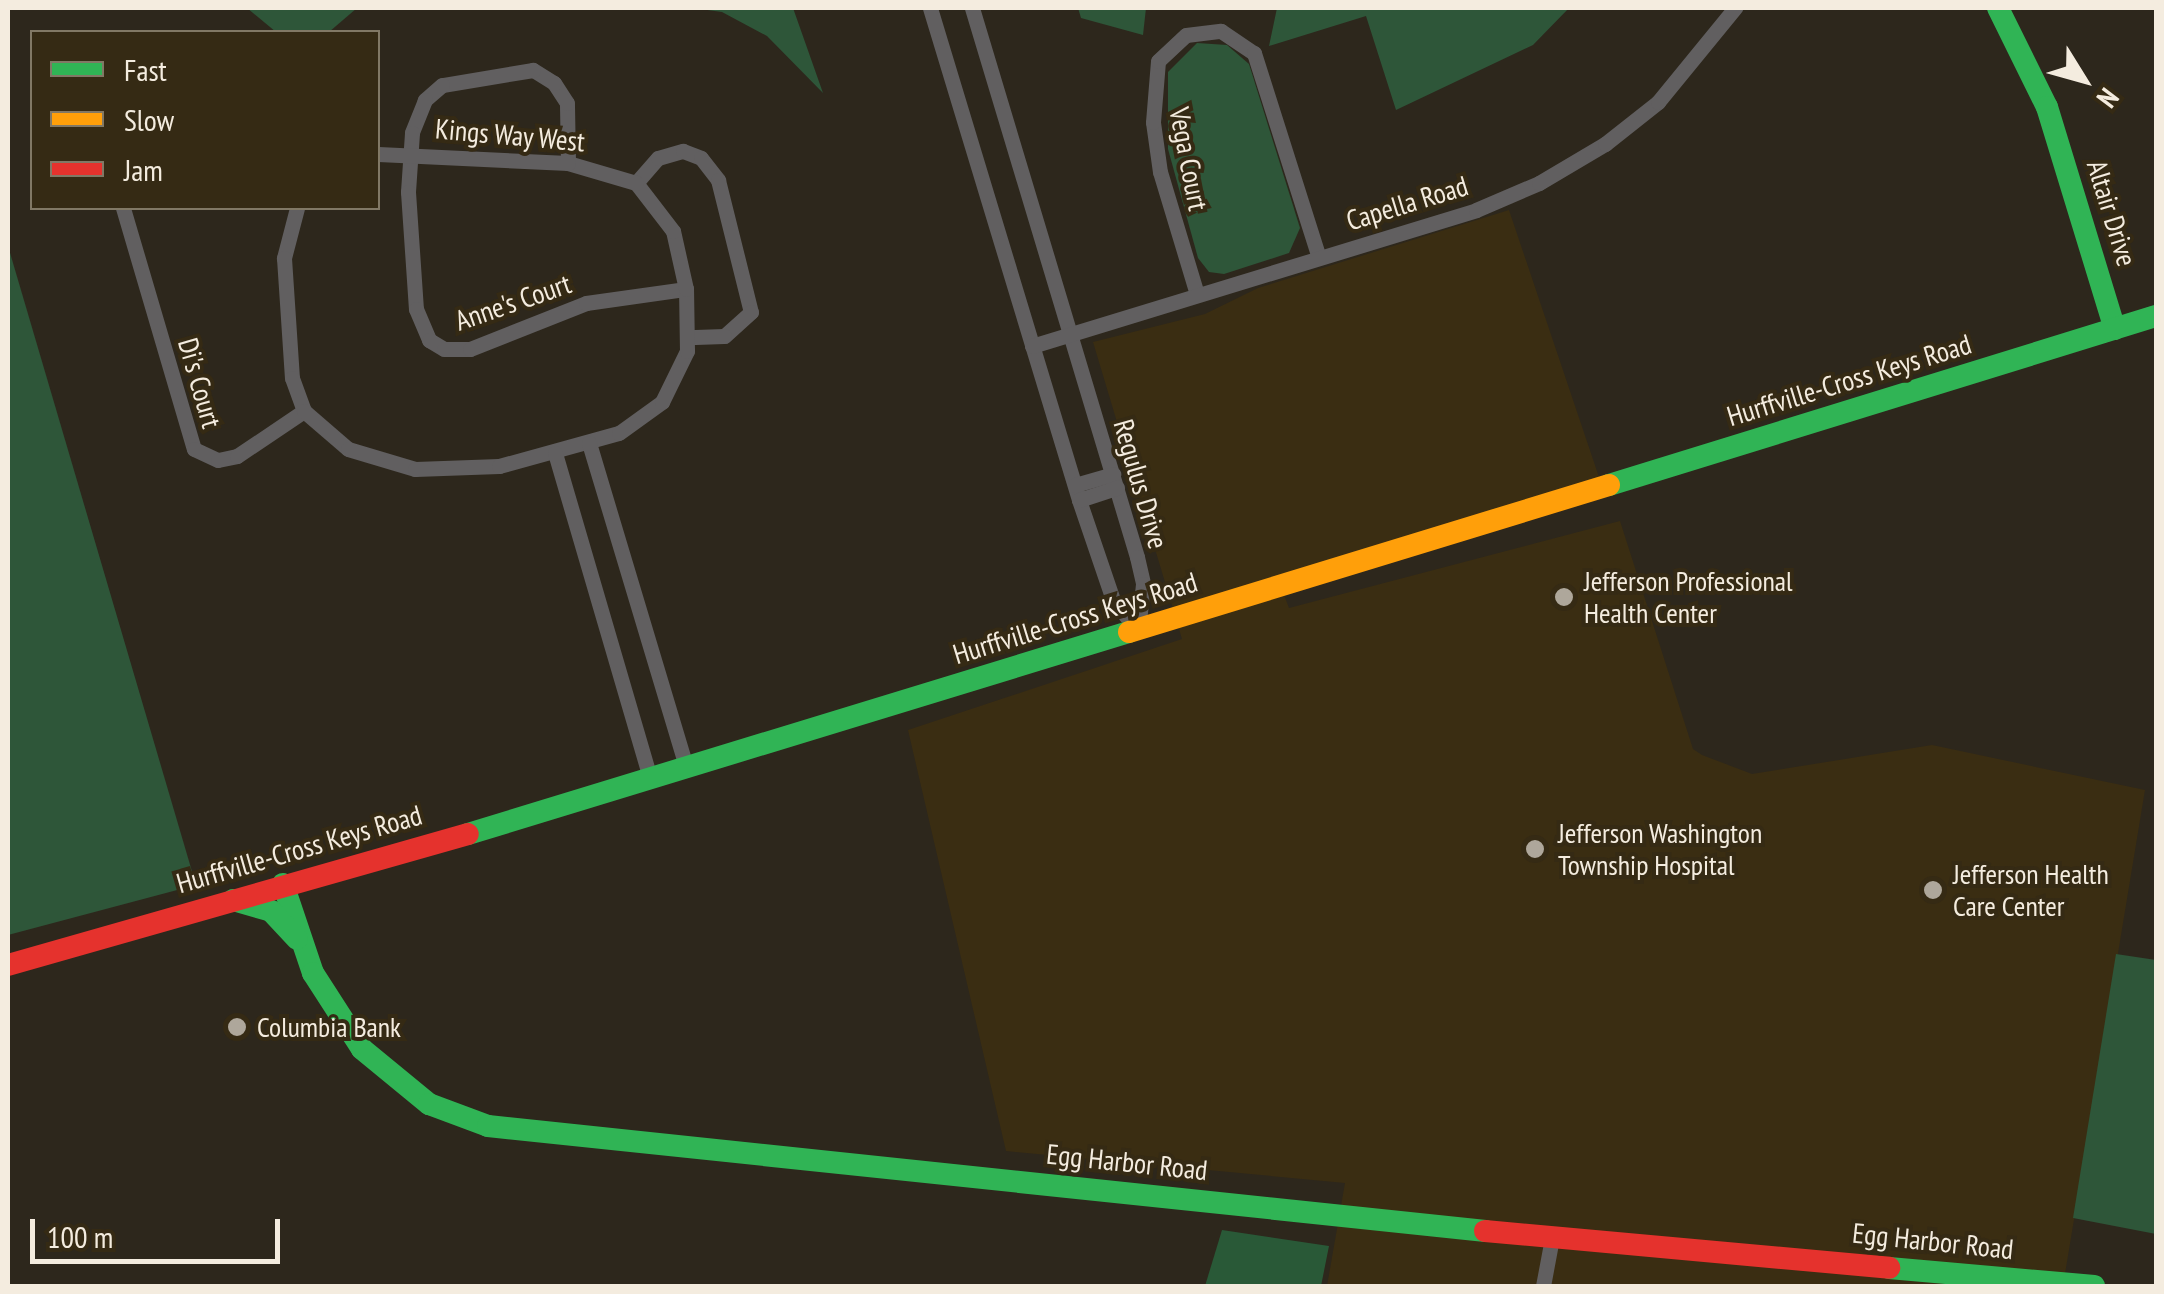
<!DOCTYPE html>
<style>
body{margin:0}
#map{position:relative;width:2164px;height:1294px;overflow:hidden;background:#2d271c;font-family:"PT Sans Narrow",sans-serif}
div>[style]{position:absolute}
.built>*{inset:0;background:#3a2d12}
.green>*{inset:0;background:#2e5639}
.forest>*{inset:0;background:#295937}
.street>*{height:15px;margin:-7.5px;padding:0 7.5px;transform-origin:7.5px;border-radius:7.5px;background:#615f60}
.fast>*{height:22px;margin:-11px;padding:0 11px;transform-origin:11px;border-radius:11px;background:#30b455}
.slow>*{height:22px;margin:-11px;padding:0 11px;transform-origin:11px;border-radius:11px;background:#ff9f0a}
.jam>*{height:22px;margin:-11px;padding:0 11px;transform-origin:11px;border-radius:11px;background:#e5322d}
.dots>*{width:28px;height:28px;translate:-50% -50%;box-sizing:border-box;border:5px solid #352a14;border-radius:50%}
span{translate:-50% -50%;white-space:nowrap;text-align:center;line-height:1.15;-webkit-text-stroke:8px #352a14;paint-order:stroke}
.street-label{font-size:28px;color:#f4ecdf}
.poi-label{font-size:28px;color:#f4ecdf}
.left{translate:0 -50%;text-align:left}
.frame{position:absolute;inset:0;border:10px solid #f4ecdf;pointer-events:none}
.legend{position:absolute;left:30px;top:30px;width:350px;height:180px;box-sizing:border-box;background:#352a14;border:2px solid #817865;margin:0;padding:12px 18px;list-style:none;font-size:30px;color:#f4ecdf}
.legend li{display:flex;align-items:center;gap:20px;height:50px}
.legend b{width:50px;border:2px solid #817865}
.north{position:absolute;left:2034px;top:30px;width:100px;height:100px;-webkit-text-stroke:8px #352a14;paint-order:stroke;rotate:127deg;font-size:28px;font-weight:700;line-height:40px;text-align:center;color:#f4ecdf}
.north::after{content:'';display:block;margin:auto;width:35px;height:45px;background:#f4ecdf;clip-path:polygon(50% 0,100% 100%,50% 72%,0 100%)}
.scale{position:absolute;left:30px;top:1219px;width:250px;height:45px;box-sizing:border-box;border:5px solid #f4ecdf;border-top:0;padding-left:12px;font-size:30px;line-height:35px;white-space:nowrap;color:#f4ecdf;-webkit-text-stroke:8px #352a14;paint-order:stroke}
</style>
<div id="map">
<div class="built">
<i style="clip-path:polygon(1509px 210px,1603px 489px,1281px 587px,1289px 608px,1620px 521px,1693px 749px,1702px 755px,1752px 774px,1932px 745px,2145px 790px,2063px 1286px,1327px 1286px,1345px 1183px,1006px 1151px,908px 730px,1182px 639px,1093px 342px,1205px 314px,1258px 288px)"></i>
</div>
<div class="green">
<i style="clip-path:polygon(247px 8px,357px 8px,329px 32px,276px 32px)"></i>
<i style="clip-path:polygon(693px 8px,793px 8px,823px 93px,767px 36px,722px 12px)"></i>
<i style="clip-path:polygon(1078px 8px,1146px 8px,1143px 35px,1081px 18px)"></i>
<i style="clip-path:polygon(1277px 8px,1569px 8px,1533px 45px,1396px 110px,1366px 16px,1269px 46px)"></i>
<i style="clip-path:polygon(1197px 43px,1227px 45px,1249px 64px,1300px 228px,1289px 253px,1224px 274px,1209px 272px,1198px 258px,1168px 149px,1168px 72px)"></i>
<i style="clip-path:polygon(8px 246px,196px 885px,8px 935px)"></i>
<i style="clip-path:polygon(2116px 954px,2156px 960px,2156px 1234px,2073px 1218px)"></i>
</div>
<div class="forest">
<i style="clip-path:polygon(1222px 1230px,1329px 1246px,1321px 1286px,1205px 1286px)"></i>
</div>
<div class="street">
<i style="left:930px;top:8px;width:514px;rotate:73.15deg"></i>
<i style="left:1079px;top:500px;width:106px;rotate:71.2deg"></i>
<i style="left:1113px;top:600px;width:40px;rotate:51deg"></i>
<i style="left:972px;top:8px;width:573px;rotate:73.27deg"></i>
<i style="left:1137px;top:557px;width:28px;rotate:77deg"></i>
<i style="left:1143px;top:584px;width:47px;rotate:96.1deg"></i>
<i style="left:568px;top:163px;width:60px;rotate:-91deg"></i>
<i style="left:567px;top:103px;width:24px;rotate:-123deg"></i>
<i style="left:554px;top:83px;width:25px;rotate:-148deg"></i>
<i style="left:533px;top:70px;width:92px;rotate:170.6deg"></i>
<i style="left:442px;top:85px;width:23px;rotate:139deg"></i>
<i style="left:425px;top:100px;width:35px;rotate:112deg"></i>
<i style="left:412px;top:133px;width:59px;rotate:93.9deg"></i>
<i style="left:408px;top:192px;width:117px;rotate:86.1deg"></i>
<i style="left:416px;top:309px;width:34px;rotate:67deg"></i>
<i style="left:429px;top:340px;width:17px;rotate:31deg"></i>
<i style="left:444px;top:349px;width:26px"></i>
<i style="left:470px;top:349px;width:125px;rotate:-21.6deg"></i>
<i style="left:586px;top:303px;width:101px;rotate:-8deg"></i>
<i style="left:636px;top:183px;width:33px;rotate:-49deg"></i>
<i style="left:658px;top:158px;width:26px;rotate:-16deg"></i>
<i style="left:683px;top:151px;width:19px;rotate:21deg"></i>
<i style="left:701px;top:158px;width:28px;rotate:52deg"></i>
<i style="left:718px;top:180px;width:136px;rotate:76deg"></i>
<i style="left:751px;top:312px;width:36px;rotate:138deg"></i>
<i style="left:724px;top:336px;width:36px;rotate:178deg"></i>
<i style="left:123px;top:208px;width:251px;rotate:73.6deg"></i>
<i style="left:194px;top:449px;width:26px;rotate:25deg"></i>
<i style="left:218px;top:460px;width:19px;rotate:-12deg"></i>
<i style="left:237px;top:456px;width:81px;rotate:-33.9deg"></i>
<i style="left:297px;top:208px;width:52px;rotate:104.6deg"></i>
<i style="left:284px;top:258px;width:120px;rotate:86.2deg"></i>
<i style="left:292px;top:378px;width:35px;rotate:70deg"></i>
<i style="left:304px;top:411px;width:58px;rotate:40.8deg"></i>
<i style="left:348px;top:449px;width:70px;rotate:16.6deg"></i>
<i style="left:415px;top:469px;width:84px;rotate:-2deg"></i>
<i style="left:499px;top:466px;width:124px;rotate:-15.4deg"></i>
<i style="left:619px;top:433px;width:53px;rotate:-35.8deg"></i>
<i style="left:662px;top:402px;width:57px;rotate:-63.9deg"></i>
<i style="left:687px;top:351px;width:62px;rotate:-90.9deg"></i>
<i style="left:686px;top:289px;width:59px;rotate:-102.6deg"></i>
<i style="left:673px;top:231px;width:61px;rotate:-127.6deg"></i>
<i style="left:636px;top:183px;width:71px;rotate:-163.6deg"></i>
<i style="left:568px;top:163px;width:190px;rotate:-177.3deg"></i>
<i style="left:1196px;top:291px;width:124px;rotate:-106.8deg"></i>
<i style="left:1160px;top:172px;width:50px;rotate:-98deg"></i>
<i style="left:1153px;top:122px;width:61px;rotate:-85.3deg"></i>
<i style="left:1158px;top:61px;width:38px;rotate:-43deg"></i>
<i style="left:1186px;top:35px;width:35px;rotate:-7deg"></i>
<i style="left:1221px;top:31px;width:40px;rotate:34deg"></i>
<i style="left:1254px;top:53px;width:212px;rotate:72.4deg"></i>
<i style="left:1032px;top:346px;width:464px;rotate:-17deg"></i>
<i style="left:1476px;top:210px;width:69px;rotate:-23.2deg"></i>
<i style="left:1539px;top:183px;width:77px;rotate:-30.6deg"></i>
<i style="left:1605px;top:144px;width:68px;rotate:-38.4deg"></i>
<i style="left:1658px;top:102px;width:122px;rotate:-50.7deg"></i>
<i style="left:589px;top:443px;width:337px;rotate:73.3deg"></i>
<i style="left:555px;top:453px;width:338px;rotate:73.7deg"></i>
<i style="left:1075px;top:485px;width:40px;rotate:-16deg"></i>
<i style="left:1079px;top:500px;width:40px;rotate:-18deg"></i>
<i style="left:1543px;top:1286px;width:49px;rotate:-79.4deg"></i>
</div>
<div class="fast">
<i style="left:1998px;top:8px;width:110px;rotate:63.7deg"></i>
<i style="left:2047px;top:107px;width:232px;rotate:73deg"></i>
<i style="left:1609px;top:485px;width:573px;rotate:-17.17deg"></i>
<i style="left:468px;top:834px;width:691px;rotate:-16.99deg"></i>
<i style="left:283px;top:884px;width:94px;rotate:71.4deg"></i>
<i style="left:313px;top:973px;width:90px;rotate:57.2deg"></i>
<i style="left:362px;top:1049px;width:87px;rotate:39.4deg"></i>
<i style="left:429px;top:1104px;width:63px;rotate:20.4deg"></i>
<i style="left:488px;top:1126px;width:1003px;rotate:6.01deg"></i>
<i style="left:233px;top:900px;width:40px;rotate:16deg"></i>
<i style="left:271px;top:911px;width:38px;rotate:47deg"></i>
<i style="left:1889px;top:1268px;width:206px;rotate:5deg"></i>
</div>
<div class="slow">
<i style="left:1129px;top:632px;width:502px;rotate:-17.03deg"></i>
</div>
<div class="jam">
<i style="left:8px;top:965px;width:478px;rotate:-15.9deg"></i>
<i style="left:1485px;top:1231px;width:406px;rotate:5.2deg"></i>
</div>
<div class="dots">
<i style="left:1564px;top:597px;background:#aea79b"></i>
<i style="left:1535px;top:849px;background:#aea79b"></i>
<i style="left:1933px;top:890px;background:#aea79b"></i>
<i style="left:237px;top:1027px;background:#aea79b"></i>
</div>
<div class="street-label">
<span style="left:510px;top:135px;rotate:5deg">Kings Way West</span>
<span style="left:1189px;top:159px;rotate:79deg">Vega Court</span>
<span style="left:1407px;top:203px;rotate:-17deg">Capella Road</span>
<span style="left:2112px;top:213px;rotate:73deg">Altair Drive</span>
<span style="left:513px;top:302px;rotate:-19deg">Anne's Court</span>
<span style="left:1849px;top:380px;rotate:-17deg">Hurffville-Cross Keys Road</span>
<span style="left:200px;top:383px;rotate:74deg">Di's Court</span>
<span style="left:1141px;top:484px;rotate:74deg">Regulus Drive</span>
<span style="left:1075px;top:618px;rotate:-17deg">Hurffville-Cross Keys Road</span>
<span style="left:299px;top:849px;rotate:-16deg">Hurffville-Cross Keys Road</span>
<span style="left:1127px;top:1162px;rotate:6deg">Egg Harbor Road</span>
<span style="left:1933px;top:1241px;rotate:6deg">Egg Harbor Road</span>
</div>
<div class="poi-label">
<span class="left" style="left:1584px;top:597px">Jefferson Professional<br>Health Center</span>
<span class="left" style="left:1558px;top:849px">Jefferson Washington<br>Township Hospital</span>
<span class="left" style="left:1953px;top:890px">Jefferson Health<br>Care Center</span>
<span class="left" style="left:257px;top:1027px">Columbia Bank</span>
</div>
<div class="frame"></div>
<ul class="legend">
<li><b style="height:12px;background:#30b455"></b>Fast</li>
<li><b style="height:12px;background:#ff9f0a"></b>Slow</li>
<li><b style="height:12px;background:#e5322d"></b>Jam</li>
</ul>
<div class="north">N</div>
<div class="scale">100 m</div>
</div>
